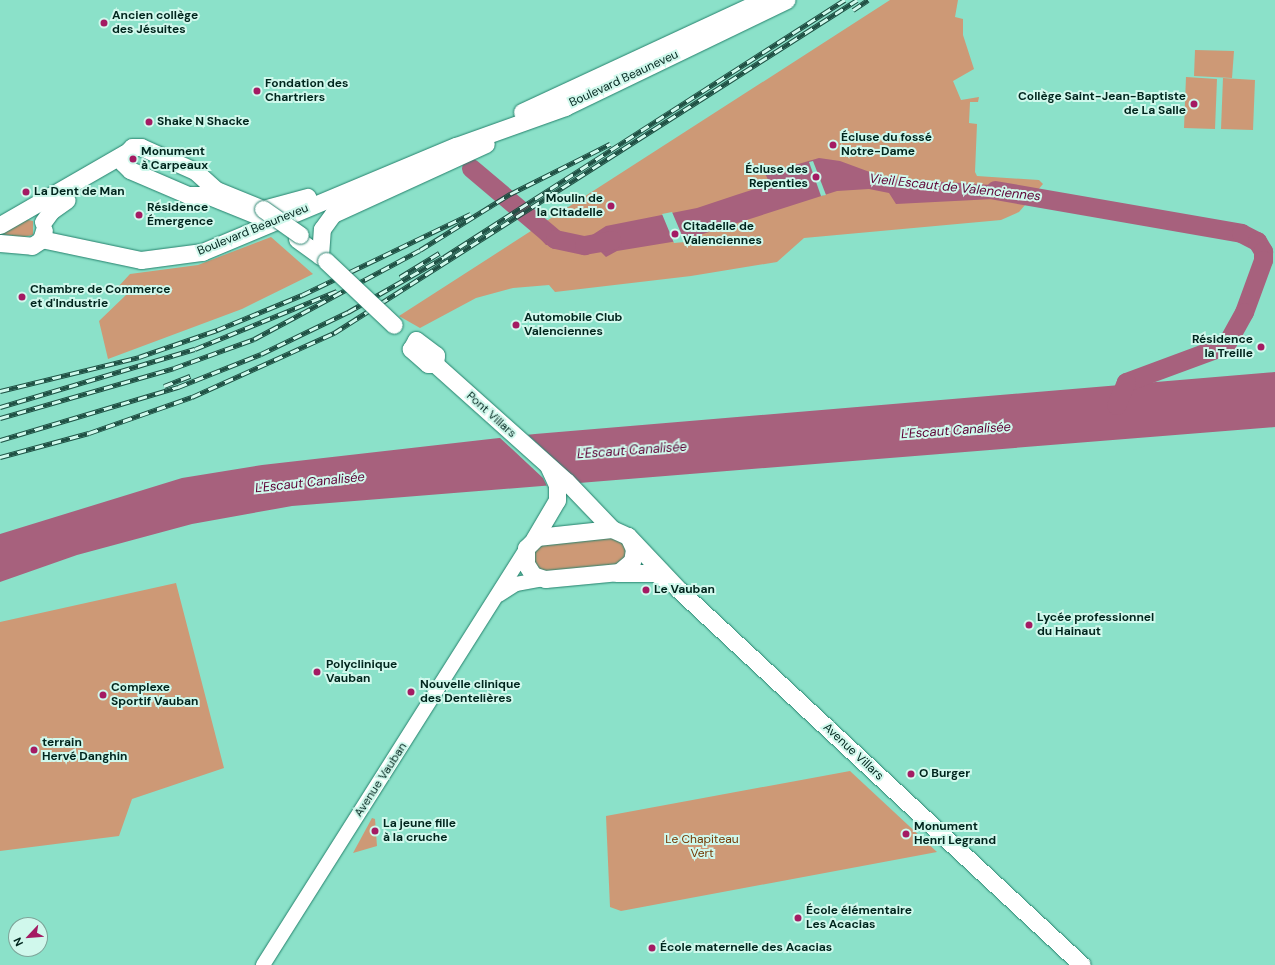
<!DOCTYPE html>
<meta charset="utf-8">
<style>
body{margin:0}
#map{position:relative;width:1275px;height:965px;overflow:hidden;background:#8be1c9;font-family:"DM Sans",sans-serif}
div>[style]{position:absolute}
.green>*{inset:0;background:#cd9976}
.water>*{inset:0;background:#a7617d}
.pier>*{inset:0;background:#8be1c9}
.river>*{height:19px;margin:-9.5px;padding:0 9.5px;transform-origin:9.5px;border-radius:9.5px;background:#a7617d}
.roads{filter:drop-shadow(0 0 1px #25816c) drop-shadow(0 0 1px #25816c)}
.minor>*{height:14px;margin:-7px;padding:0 7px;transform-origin:7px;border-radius:7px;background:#fff}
.major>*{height:17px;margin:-8.5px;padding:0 8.5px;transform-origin:8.5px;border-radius:8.5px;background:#fff}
.rail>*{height:4.5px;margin-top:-2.25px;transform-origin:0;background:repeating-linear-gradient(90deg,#d0f8ec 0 9px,#205044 0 18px);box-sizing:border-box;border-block:1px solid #205044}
.bridges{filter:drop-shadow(0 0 1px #25816c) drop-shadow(0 0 1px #25816c)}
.major-bridge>*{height:17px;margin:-8.5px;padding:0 8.5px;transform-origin:8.5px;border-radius:8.5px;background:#fff}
.dots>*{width:11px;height:11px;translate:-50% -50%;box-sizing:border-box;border:2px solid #d0f8ec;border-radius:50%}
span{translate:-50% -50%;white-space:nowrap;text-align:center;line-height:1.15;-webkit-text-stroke:4px #d0f8ec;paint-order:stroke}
.poi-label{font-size:12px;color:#00251d;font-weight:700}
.left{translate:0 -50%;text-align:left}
.right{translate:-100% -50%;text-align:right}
.street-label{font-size:12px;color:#00251d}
.park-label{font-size:12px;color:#713600}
.water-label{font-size:13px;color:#5d0134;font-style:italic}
.north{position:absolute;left:8px;top:917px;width:40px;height:40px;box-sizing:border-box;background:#d0f8ec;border:1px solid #7da499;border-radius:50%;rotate:244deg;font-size:11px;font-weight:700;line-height:16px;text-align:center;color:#00251d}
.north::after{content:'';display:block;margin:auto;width:14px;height:18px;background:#a41b63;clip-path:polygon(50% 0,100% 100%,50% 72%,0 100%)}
</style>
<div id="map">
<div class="green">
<i style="clip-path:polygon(890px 0,958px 0,955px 17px,963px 19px,963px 35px,974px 69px,953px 81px,961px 100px,979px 97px,978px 102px,970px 102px,969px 123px,977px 124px,975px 172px,977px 176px,1039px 180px,1043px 184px,1019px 212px,1001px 220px,804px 238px,777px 262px,691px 276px,555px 292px,549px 285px,513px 288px,476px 298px,420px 328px,399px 316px)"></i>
<i style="clip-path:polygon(1195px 50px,1234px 51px,1232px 78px,1194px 76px)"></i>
<i style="clip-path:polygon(1186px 77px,1217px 79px,1215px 129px,1184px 128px)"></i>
<i style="clip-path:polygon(1223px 78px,1255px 80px,1253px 130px,1221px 129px)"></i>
<i style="clip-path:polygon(23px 219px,33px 221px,33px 235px,23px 237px,0 234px,0 230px)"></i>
<i style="clip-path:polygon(271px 237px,313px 274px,242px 309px,108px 359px,99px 321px,126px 295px,118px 287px,130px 274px,198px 265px)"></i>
<i style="clip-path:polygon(614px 536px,628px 549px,623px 564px,543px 572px,531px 563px,535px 544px)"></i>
<i style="clip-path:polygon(176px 583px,224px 768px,132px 799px,119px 836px,0 851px,0 622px)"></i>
<i style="clip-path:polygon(850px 771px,937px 852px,621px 911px,610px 907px,606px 816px)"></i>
<i style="clip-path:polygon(372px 818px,375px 819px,377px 846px,353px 853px)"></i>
</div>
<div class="water">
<i style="clip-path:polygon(819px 158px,840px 161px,886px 178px,1006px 186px,1031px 197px,896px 204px,889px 193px,869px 189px,837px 191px,684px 240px,617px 251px,606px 257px,593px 244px,583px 245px,583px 248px,546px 245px,533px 231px,547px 222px,567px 238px,593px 240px,592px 235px,606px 226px,697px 208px,736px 195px,770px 184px,763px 169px,769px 168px,771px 172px)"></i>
<i style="clip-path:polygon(1275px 372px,1275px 427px,292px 506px,192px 524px,77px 555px,0 582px,0 534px,182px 478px,262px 465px,535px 434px)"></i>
</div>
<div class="pier">
<i style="clip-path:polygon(813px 161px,826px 195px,821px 196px,809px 162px)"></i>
<i style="clip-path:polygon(672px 212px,684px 240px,685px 242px,674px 243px,662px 214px)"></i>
<i style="clip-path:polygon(526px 433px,582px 485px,548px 488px,543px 478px,498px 436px)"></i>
</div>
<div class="river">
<i style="left:471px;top:168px;width:110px;rotate:40.2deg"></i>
<i style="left:555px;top:239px;width:30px;rotate:12deg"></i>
<i style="left:584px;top:245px;width:28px;rotate:-10deg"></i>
<i style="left:995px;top:190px;width:250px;rotate:9.9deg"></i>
<i style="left:1241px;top:233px;width:18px;rotate:27deg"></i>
<i style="left:1257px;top:241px;width:12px;rotate:59deg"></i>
<i style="left:1263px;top:251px;width:9px;rotate:90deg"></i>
<i style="left:1263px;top:260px;width:55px;rotate:110.1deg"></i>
<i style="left:1244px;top:312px;width:38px;rotate:119deg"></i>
<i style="left:1226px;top:345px;width:107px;rotate:159.7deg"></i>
<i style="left:1126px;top:382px;width:25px;rotate:113deg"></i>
</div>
<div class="roads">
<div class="minor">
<i style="left:499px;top:595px;width:20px;rotate:-33deg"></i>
<i style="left:516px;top:584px;width:29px;rotate:-10deg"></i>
<i style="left:263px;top:965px;width:489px;rotate:-57.7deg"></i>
</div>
<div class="major">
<i style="left:522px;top:112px;width:266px;rotate:-24.9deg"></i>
<i style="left:259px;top:216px;width:56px;rotate:-158deg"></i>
<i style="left:207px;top:195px;width:19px;rotate:180deg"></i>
<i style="left:188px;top:195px;width:63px;rotate:-156.7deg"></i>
<i style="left:130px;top:170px;width:10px;rotate:-135deg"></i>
<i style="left:123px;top:163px;width:8px;rotate:-83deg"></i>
<i style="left:124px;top:155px;width:11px;rotate:-45deg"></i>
<i style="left:132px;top:147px;width:9px"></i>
<i style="left:141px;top:147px;width:59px;rotate:24deg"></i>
<i style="left:195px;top:171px;width:28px;rotate:42deg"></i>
<i style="left:216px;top:190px;width:51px;rotate:22deg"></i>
<i style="left:263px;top:209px;width:46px;rotate:-15.3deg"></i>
<i style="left:43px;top:222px;width:14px;rotate:-54deg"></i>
<i style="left:51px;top:211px;width:19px;rotate:-35deg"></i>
<i style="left:0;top:225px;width:144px;rotate:-29.9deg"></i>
<i style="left:41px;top:239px;width:102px;rotate:11.9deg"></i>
<i style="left:141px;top:260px;width:62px;rotate:-7.5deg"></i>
<i style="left:202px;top:252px;width:275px;rotate:-22.7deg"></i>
<i style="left:456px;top:146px;width:116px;rotate:-19.7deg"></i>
<i style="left:565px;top:107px;width:246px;rotate:-25.8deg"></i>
<i style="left:297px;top:239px;width:29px;rotate:36deg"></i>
<i style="left:0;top:243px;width:32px;rotate:5deg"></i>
<i style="left:32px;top:246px;width:11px;rotate:-34deg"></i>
<i style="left:41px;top:240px;width:10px;rotate:-73deg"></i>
<i style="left:320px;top:256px;width:27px;rotate:-86deg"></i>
<i style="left:322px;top:229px;width:19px;rotate:-54deg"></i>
<i style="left:333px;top:214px;width:168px;rotate:-24.6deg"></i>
<i style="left:416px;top:340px;width:25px;rotate:37deg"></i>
<i style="left:436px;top:355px;width:9px;rotate:96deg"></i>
<i style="left:435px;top:364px;width:7px;rotate:180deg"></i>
<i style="left:428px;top:364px;width:23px;rotate:-139deg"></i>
<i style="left:411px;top:349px;width:10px;rotate:-61deg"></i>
<i style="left:435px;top:364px;width:176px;rotate:41.8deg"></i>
<i style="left:566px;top:481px;width:66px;rotate:46.2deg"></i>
<i style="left:612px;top:529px;width:17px;rotate:24deg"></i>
<i style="left:628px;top:536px;width:14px;rotate:65deg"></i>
<i style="left:634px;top:549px;width:12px;rotate:99deg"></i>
<i style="left:632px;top:561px;width:17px;rotate:140deg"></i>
<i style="left:619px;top:572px;width:74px;rotate:174.6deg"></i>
<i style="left:545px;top:579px;width:13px;rotate:-162deg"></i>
<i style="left:533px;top:575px;width:13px;rotate:-122deg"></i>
<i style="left:526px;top:564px;width:16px;rotate:-90deg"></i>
<i style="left:526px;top:548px;width:16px;rotate:-45deg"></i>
<i style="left:537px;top:537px;width:75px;rotate:-6.1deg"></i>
<i style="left:628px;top:536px;width:74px;rotate:46.6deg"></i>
<i style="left:679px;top:590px;width:550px;rotate:42.94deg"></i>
<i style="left:534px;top:539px;width:45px;rotate:-59.5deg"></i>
<i style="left:557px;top:500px;width:15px;rotate:-90deg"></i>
<i style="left:557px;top:485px;width:19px;rotate:-115deg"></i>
<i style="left:616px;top:573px;width:39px"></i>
<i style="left:655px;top:573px;width:17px;rotate:33deg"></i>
</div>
</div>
<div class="rail">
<i style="left:853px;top:10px;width:18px;rotate:-34deg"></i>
<i style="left:400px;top:277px;width:46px;rotate:-31.6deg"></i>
<i style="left:164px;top:386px;width:28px;rotate:-21deg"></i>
<i style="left:0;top:391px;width:143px;rotate:-13.7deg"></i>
<i style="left:139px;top:357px;width:83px;rotate:-19.1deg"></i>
<i style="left:217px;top:330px;width:92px;rotate:-22.4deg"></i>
<i style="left:302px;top:295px;width:187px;rotate:-25.7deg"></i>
<i style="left:0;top:407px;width:203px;rotate:-16.6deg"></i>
<i style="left:195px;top:349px;width:153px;rotate:-22.2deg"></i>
<i style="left:0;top:418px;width:181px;rotate:-16deg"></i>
<i style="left:174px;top:368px;width:85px;rotate:-19.9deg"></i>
<i style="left:254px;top:339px;width:188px;rotate:-28.2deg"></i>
<i style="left:420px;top:250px;width:106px;rotate:-31.9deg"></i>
<i style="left:510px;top:194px;width:112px;rotate:-26.6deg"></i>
<i style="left:0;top:440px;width:186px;rotate:-16.6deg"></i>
<i style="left:178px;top:387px;width:89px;rotate:-21.7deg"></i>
<i style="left:261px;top:354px;width:97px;rotate:-25.8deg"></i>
<i style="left:348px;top:312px;width:111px;rotate:-29.8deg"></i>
<i style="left:444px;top:257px;width:476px;rotate:-32.7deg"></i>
<i style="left:0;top:457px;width:92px;rotate:-15.1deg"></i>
<i style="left:89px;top:433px;width:109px;rotate:-19.3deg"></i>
<i style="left:192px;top:397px;width:156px;rotate:-24.3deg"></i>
<i style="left:334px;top:333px;width:620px;rotate:-32.49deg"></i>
</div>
<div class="bridges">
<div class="major-bridge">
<i style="left:263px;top:209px;width:45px;rotate:35.1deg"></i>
<i style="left:326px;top:261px;width:93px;rotate:43.3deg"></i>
</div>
</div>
<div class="dots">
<i style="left:104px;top:23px;background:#a41b63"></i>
<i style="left:257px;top:91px;background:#a41b63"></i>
<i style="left:1194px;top:104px;background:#a41b63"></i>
<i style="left:149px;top:122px;background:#a41b63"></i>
<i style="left:833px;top:145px;background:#a41b63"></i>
<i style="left:133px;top:159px;background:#a41b63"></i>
<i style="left:816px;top:177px;background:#a41b63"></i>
<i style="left:26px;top:192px;background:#a41b63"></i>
<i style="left:611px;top:206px;background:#a41b63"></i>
<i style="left:139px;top:215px;background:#a41b63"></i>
<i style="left:675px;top:234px;background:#a41b63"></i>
<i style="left:22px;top:297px;background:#a41b63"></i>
<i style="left:516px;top:325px;background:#a41b63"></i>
<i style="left:1261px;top:347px;background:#a41b63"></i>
<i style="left:646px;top:590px;background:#a41b63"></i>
<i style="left:1029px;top:625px;background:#a41b63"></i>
<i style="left:317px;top:672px;background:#a41b63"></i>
<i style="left:411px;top:692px;background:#a41b63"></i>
<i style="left:103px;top:695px;background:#a41b63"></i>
<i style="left:34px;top:750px;background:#a41b63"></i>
<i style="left:911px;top:774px;background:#a41b63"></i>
<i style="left:375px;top:831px;background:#a41b63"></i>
<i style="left:906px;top:834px;background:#a41b63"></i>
<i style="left:798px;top:918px;background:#a41b63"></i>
<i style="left:652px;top:948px;background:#a41b63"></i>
</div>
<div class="poi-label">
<span class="left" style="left:112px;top:23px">Ancien collège<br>des Jésuites</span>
<span class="left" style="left:265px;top:91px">Fondation des<br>Chartriers</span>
<span class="right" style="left:1186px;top:104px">Collège Saint-Jean-Baptiste<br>de La Salle</span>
<span class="left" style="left:157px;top:122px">Shake N Shacke</span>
<span class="left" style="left:841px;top:145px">Écluse du fossé<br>Notre-Dame</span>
<span class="left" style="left:141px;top:159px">Monument<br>à Carpeaux</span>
<span class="right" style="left:808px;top:177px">Écluse des<br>Repenties</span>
<span class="left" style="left:34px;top:192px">La Dent de Man</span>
<span class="right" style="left:603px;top:206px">Moulin de<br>la Citadelle</span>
<span class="left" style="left:147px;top:215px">Résidence<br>Émergence</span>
<span class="left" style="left:683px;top:234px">Citadelle de<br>Valenciennes</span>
<span class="left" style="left:30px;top:297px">Chambre de Commerce<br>et d'Industrie</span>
<span class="left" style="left:524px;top:325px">Automobile Club<br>Valenciennes</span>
<span class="right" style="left:1253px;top:347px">Résidence<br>la Treille</span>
<span class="left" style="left:654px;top:590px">Le Vauban</span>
<span class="left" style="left:1037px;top:625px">Lycée professionnel<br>du Hainaut</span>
<span class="left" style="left:326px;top:672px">Polyclinique<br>Vauban</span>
<span class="left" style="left:420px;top:692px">Nouvelle clinique<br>des Dentelières</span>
<span class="left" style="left:111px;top:695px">Complexe<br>Sportif Vauban</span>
<span class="left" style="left:42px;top:750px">terrain<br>Hervé Danghin</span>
<span class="left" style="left:919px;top:774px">O Burger</span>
<span class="left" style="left:383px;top:831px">La jeune fille<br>à la cruche</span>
<span class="left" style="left:914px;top:834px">Monument<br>Henri Legrand</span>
<span class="left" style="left:806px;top:918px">École élémentaire<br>Les Acacias</span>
<span class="left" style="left:660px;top:948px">École maternelle des Acacias</span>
</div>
<div class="street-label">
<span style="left:624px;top:79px;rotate:-25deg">Boulevard Beauneveu</span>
<span style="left:253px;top:230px;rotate:-22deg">Boulevard Beauneveu</span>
<span style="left:491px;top:415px;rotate:42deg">Pont Villars</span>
<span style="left:853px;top:752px;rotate:43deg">Avenue Villars</span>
<span style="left:381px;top:780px;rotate:-57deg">Avenue Vauban</span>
</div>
<div class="park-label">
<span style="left:702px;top:847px">Le Chapiteau<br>Vert</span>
</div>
<div class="water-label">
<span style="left:955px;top:188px;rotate:6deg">Vieil Escaut de Valenciennes</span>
<span style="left:956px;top:431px;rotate:-4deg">L'Escaut Canalisée</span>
<span style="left:632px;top:451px;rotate:-4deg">L'Escaut Canalisée</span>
<span style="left:310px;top:483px;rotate:-6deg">L'Escaut Canalisée</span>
</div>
<div class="north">N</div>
</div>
